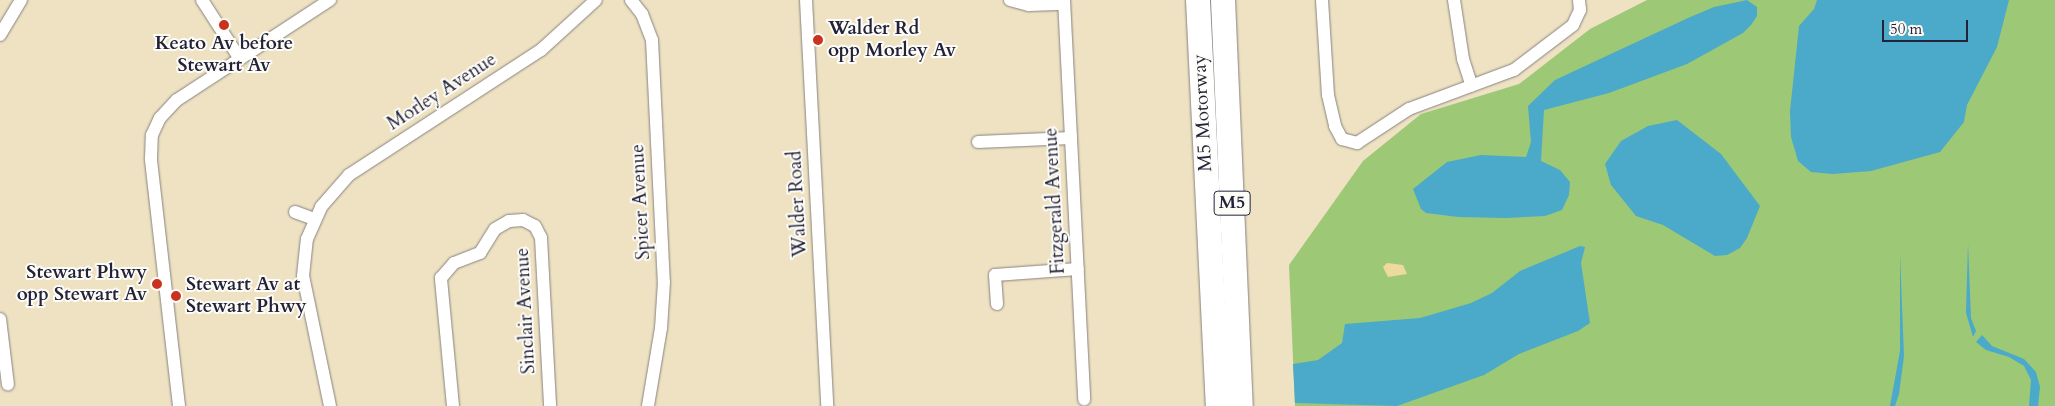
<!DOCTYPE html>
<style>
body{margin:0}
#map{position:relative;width:2055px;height:406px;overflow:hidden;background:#eee2c3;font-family:Cardo,serif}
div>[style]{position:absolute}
.green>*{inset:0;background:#9dc875}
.sand>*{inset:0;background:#eeda9e}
.water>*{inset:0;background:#4ba9ca}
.roads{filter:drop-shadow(0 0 1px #88827f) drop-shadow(0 0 1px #88827f)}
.minor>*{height:12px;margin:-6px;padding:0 6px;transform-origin:6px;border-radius:6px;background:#fff}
.motorway>*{height:24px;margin:-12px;padding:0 12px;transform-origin:12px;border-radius:12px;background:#fff}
.dots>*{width:14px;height:14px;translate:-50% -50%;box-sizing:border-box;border:2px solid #fdfcf7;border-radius:50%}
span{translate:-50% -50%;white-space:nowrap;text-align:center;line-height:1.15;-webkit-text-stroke:4px #fdfcf7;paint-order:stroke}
.shield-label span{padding:1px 4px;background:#fdfcf7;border:1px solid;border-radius:4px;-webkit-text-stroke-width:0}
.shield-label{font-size:18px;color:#22223b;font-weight:700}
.poi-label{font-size:19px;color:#22223b;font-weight:700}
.left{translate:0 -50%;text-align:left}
.right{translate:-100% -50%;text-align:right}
.street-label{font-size:19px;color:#22223b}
.scale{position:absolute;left:1882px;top:20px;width:86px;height:22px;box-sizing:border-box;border:2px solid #22223b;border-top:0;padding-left:6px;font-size:15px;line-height:18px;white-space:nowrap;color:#22223b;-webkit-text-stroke:4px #fdfcf7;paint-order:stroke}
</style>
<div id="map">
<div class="green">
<i style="clip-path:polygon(1647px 0,2055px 0,2055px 406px,1295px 406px,1289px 265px,1363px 161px,1421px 114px,1519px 84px,1590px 29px)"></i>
</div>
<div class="sand">
<i style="clip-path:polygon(1387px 263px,1403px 265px,1407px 274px,1388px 277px,1383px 267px)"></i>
</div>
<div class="water">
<i style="clip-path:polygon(1747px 0,1757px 7px,1757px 16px,1751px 25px,1743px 33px,1687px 64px,1609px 93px,1544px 110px,1541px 161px,1560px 170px,1570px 182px,1569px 195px,1562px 210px,1545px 216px,1506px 218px,1458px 217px,1426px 213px,1421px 209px,1413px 189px,1447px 162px,1481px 155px,1526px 157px,1531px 142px,1528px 106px,1555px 80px,1688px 18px,1714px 7px)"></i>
<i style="clip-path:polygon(1817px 0,2009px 0,1997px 47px,1967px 105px,1964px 122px,1940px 152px,1871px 171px,1833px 174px,1811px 172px,1798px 161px,1791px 137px,1790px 111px,1799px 26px,1814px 9px)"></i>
<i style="clip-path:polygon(1677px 120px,1721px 154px,1760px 206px,1747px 238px,1740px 248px,1727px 255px,1715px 256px,1663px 225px,1636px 216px,1611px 185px,1605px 164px,1621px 141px,1648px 126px)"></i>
<i style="clip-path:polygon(1968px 244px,1971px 318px,1976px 331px,1973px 337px,1966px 313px)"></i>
<i style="clip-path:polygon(1580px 246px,1585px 247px,1581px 263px,1590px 323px,1578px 331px,1519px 354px,1484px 375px,1397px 406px,1295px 403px,1293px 364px,1318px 360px,1342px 343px,1345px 324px,1420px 318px,1471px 303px,1492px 293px,1520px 271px)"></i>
<i style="clip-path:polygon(1900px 253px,1904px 356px,1899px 394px,1895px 406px,1890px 406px,1900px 351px)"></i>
<i style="clip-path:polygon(1982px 335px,1992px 346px,2024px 359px,2036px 372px,2040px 387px,2038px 406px,2029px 406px,2031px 380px,2024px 366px,2009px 357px,1986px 350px,1976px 342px)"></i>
</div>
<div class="roads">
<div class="minor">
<i style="left:202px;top:0;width:70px;rotate:57.2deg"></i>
<i style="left:631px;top:0;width:18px;rotate:52deg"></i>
<i style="left:642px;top:14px;width:28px;rotate:69deg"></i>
<i style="left:652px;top:40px;width:242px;rotate:87.2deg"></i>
<i style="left:664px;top:282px;width:46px;rotate:93.7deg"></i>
<i style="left:661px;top:328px;width:79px;rotate:99.5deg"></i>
<i style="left:806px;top:0;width:407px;rotate:87deg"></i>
<i style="left:1010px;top:0;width:20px;rotate:15deg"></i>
<i style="left:1029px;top:5px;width:35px;rotate:-2deg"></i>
<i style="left:1064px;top:0;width:400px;rotate:87.1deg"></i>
<i style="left:1322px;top:0;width:95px;rotate:86.4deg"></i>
<i style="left:1328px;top:95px;width:32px;rotate:77deg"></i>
<i style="left:1335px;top:126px;width:15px;rotate:62deg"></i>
<i style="left:1342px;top:139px;width:16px;rotate:15deg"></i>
<i style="left:1357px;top:143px;width:62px;rotate:-33.2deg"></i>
<i style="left:1409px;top:109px;width:112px;rotate:-20.4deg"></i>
<i style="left:1514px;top:70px;width:74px;rotate:-37.3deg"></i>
<i style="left:1573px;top:25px;width:17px;rotate:-65deg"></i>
<i style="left:1580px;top:10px;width:10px;rotate:-96deg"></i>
<i style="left:1454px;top:0;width:60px;rotate:81.3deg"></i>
<i style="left:1463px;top:59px;width:28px;rotate:72deg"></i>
<i style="left:0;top:35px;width:41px;rotate:-59deg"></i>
<i style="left:978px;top:142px;width:93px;rotate:-2.5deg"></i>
<i style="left:295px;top:212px;width:20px;rotate:20deg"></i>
<i style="left:997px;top:304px;width:29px;rotate:-94deg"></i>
<i style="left:995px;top:275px;width:83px;rotate:-4.1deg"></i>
<i style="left:0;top:319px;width:66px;rotate:83.1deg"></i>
<i style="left:179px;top:406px;width:249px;rotate:-96.5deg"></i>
<i style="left:151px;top:159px;width:24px;rotate:-88deg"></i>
<i style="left:152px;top:135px;width:19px;rotate:-65deg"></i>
<i style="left:160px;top:118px;width:25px;rotate:-47deg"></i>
<i style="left:177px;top:100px;width:183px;rotate:-33.2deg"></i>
<i style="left:330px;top:406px;width:133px;rotate:-101.7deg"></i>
<i style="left:303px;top:276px;width:37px;rotate:-84deg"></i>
<i style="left:307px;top:239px;width:35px;rotate:-66deg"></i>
<i style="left:321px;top:207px;width:43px;rotate:-48.8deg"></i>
<i style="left:349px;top:175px;width:229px;rotate:-33.1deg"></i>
<i style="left:541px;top:50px;width:74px;rotate:-42.3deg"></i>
<i style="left:453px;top:406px;width:129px;rotate:-95.4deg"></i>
<i style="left:441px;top:278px;width:20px;rotate:-49deg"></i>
<i style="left:454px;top:263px;width:28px;rotate:-21deg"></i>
<i style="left:480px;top:253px;width:28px;rotate:-58deg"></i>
<i style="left:495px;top:229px;width:16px;rotate:-30deg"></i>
<i style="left:509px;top:221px;width:14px;rotate:-4deg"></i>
<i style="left:523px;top:220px;width:13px;rotate:27deg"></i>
<i style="left:535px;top:226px;width:13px;rotate:63deg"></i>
<i style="left:541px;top:238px;width:168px;rotate:86.9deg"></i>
</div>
<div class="motorway">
<i style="left:1198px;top:0;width:406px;rotate:87.2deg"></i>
<i style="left:1223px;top:0;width:406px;rotate:87.5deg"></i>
</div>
</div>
<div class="dots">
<i style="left:224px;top:25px;background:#c8321e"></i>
<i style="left:818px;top:40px;background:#c8321e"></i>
<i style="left:157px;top:284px;background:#c8321e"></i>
<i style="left:176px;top:296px;background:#c8321e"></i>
</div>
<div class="shield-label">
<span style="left:1232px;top:203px">M5</span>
</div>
<div class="poi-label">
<span class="left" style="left:828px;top:40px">Walder Rd<br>opp Morley Av</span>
<span style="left:224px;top:55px">Keato Av before<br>Stewart Av</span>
<span class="right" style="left:147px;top:284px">Stewart Phwy<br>opp Stewart Av</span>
<span class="left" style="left:186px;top:296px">Stewart Av at<br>Stewart Phwy</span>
</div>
<div class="street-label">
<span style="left:442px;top:92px;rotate:-33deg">Morley Avenue</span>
<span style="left:1203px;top:113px;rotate:-93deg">M5 Motorway</span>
<span style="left:1055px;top:201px;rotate:-93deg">Fitzgerald Avenue</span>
<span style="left:641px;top:202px;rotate:-93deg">Spicer Avenue</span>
<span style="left:798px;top:204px;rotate:-93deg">Walder Road</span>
<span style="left:526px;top:311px;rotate:-93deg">Sinclair Avenue</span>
</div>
<div class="scale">50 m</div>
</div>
